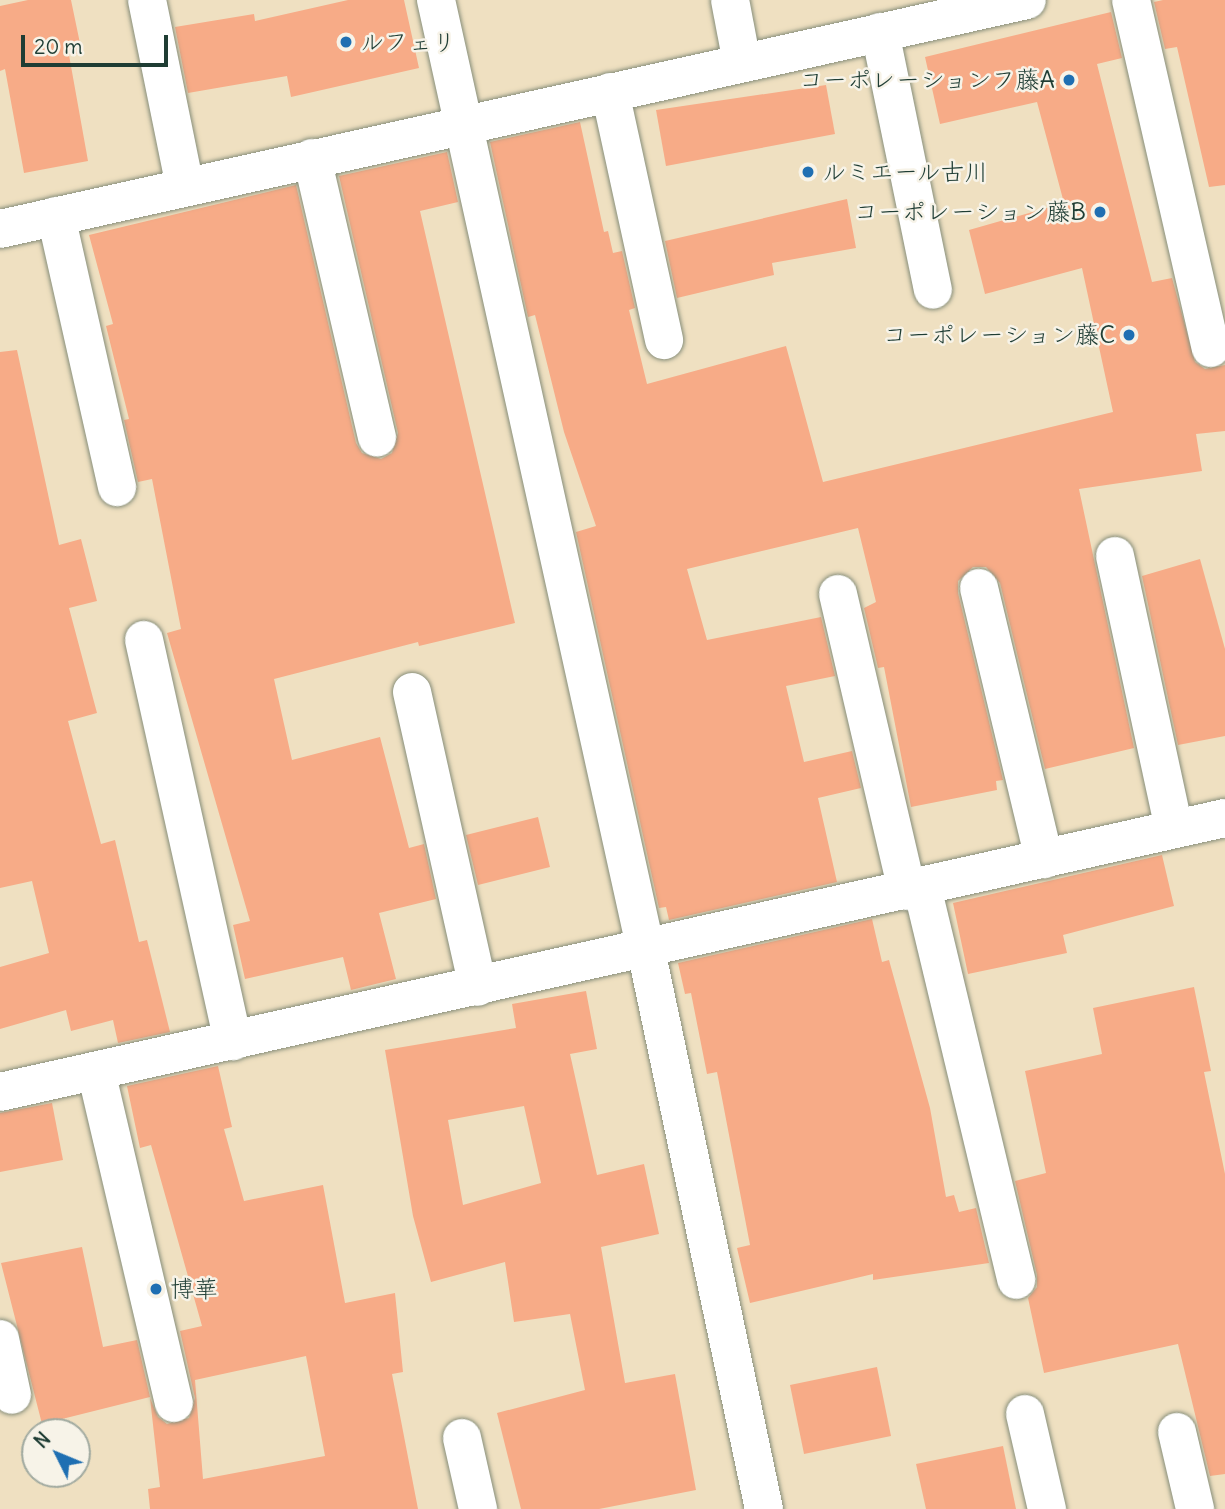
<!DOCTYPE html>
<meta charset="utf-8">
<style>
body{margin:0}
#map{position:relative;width:1225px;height:1509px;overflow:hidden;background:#efe0c1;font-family:Delius,"Klee One",sans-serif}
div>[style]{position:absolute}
.building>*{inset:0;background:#f7ab87}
.roads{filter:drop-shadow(0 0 2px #878e7a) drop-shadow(0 0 2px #878e7a)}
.minor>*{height:38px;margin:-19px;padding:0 19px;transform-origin:19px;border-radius:19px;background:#fff}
.dots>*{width:19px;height:19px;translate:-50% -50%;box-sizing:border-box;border:4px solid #f7f3e8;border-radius:50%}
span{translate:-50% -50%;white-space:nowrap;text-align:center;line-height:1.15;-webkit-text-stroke:5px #f7f3e8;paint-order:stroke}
.poi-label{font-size:24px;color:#1f3d34}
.left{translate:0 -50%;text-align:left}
.right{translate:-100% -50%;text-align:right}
.north{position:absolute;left:21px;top:1418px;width:70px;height:70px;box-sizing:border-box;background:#f7f3e8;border:2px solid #a1aaa0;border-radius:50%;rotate:313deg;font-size:19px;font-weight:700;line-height:28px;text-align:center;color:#1f3d34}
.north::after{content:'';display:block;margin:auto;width:24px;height:32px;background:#1f6fb2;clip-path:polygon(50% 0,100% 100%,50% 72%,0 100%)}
.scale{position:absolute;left:21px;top:35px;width:147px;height:32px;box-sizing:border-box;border:4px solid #1f3d34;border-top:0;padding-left:9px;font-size:21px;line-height:24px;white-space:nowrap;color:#1f3d34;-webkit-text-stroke:5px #f7f3e8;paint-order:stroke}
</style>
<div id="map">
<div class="building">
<i style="clip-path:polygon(28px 0,71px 0,82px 53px,69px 55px,88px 161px,24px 173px,5px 69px,0 71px,0 6px)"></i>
<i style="clip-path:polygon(348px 0,404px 0,419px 68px,291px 97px,287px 76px,188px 93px,175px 27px,254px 14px,255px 21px)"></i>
<i style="clip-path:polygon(1163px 0,1225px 0,1225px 185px,1209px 187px,1177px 47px,1165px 49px,1154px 2px)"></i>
<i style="clip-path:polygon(1111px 12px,1122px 58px,1097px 64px,1152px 282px,1172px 278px,1195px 362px,1205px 369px,1225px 365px,1225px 431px,1196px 434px,1202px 471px,1079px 489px,1134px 748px,1045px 769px,1000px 583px,986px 567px,973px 567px,958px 581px,958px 593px,1003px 780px,996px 781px,997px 790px,911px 807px,884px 667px,878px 668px,864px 608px,876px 602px,858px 528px,687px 569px,707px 640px,821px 617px,835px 676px,786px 686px,804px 762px,852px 751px,861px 788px,818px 798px,837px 882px,669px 920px,666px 907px,659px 908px,576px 532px,596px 526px,564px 432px,535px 315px,528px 317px,490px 142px,580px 122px,604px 232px,608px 231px,613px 253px,622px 251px,635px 308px,629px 310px,647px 384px,786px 346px,823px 482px,1113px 412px,1082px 268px,985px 294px,969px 230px,1064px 203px,1037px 102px,940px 124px,925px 57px)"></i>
<i style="clip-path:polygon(826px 85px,835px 134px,666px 166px,656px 110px)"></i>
<i style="clip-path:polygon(447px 152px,458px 202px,420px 211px,515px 623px,419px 646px,418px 642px,274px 679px,292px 760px,380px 737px,409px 848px,424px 844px,436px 899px,379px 913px,396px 979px,351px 990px,343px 957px,245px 979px,233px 925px,250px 921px,167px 633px,181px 629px,152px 479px,138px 482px,124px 420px,129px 419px,106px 326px,113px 324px,89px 235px,296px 185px,356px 443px,362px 453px,381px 459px,392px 453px,398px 433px,339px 176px)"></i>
<i style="clip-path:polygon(847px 199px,856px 248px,772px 263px,774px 275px,677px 298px,665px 241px)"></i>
<i style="clip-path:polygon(17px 350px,59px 545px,81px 539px,97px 601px,69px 608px,97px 713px,68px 721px,101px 844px,115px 840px,139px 942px,147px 940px,170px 1032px,118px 1043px,113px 1020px,71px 1031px,66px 1010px,0 1029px,0 967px,49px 953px,32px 881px,0 888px,0 352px)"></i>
<i style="clip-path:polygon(1200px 559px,1225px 649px,1225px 736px,1178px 745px,1142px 576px)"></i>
<i style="clip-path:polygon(538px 817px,550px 867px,478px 885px,466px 835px)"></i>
<i style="clip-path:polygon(1162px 855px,1174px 906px,1063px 935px,1067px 953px,968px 974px,953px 903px)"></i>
<i style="clip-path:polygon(872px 919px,882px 962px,889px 960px,930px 1108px,946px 1197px,954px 1195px,959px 1212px,976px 1208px,989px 1263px,873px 1280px,873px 1274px,750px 1303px,737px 1248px,750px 1245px,717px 1072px,707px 1074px,691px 993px,685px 994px,678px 963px)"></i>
<i style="clip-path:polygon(1194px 987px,1211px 1071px,1204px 1072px,1225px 1174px,1225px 1474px,1210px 1476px,1178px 1344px,1044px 1373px,1028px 1298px,1037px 1287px,1037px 1275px,1015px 1181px,1046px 1173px,1025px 1071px,1102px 1054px,1093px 1008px)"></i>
<i style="clip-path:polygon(evenodd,586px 991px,597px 1049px,570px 1054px,597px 1175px,644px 1164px,659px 1234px,601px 1247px,625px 1383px,675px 1374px,696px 1490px,599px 1509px,521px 1509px,497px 1413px,585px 1390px,570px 1314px,514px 1322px,505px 1262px,431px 1282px,413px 1216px,385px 1050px,516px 1028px,512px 1004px,586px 991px,524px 1106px,541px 1183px,463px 1205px,448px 1120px,524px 1106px)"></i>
<i style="clip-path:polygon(evenodd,218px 1066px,232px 1127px,224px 1129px,244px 1201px,323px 1185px,345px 1303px,395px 1293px,403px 1372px,392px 1374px,418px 1509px,150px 1509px,148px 1489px,160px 1487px,150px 1398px,158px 1417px,167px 1424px,189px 1418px,195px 1398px,180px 1331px,202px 1326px,151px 1145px,140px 1148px,127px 1086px,218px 1066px,306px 1356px,325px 1456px,203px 1479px,195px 1380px,306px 1356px)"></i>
<i style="clip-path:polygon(52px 1103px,63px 1160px,0 1172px,0 1113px)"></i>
<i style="clip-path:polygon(82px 1247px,103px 1347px,137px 1340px,150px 1397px,42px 1424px,1px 1263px)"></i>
<i style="clip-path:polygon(877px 1367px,891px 1436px,804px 1454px,790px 1385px)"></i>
<i style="clip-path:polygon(1003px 1446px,1016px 1509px,926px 1509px,916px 1464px)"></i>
</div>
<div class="roads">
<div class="minor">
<i style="left:147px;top:0;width:191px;rotate:78.5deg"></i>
<i style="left:436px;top:0;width:973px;rotate:77.54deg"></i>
<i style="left:646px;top:950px;width:571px;rotate:78.08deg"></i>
<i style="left:730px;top:0;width:64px;rotate:79.2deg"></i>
<i style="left:1131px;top:0;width:357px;rotate:77.1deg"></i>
<i style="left:880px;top:32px;width:263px;rotate:78.4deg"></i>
<i style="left:610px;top:92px;width:254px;rotate:77.7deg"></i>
<i style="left:312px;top:158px;width:287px;rotate:76.9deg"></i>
<i style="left:56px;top:216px;width:278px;rotate:77.3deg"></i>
<i style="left:0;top:229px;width:1052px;rotate:-12.57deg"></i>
<i style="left:1115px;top:556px;width:279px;rotate:77.8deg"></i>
<i style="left:979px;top:588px;width:279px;rotate:76.5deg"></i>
<i style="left:838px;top:594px;width:305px;rotate:76.9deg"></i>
<i style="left:144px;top:640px;width:411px;rotate:77.5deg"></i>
<i style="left:412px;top:692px;width:302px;rotate:77.4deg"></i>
<i style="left:922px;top:887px;width:404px;rotate:76.5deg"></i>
<i style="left:96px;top:1071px;width:341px;rotate:76.8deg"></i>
<i style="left:0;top:1092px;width:1255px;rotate:-12.61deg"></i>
<i style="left:0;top:1339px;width:57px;rotate:77.9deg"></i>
<i style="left:1025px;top:1414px;width:98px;rotate:77deg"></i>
<i style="left:1177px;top:1432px;width:79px;rotate:76.8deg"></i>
<i style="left:462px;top:1438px;width:73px;rotate:77.3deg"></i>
</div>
</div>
<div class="dots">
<i style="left:346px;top:42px;background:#1f6fb2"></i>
<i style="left:1069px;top:80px;background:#1f6fb2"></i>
<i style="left:808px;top:172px;background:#1f6fb2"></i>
<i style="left:1100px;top:212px;background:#1f6fb2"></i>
<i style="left:1129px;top:335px;background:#1f6fb2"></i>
<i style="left:156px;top:1289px;background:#1f6fb2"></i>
</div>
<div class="poi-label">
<span class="left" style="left:360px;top:42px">ルフェリ</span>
<span class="right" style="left:1055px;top:80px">コーポレーションフ藤A</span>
<span class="left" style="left:822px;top:172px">ルミエール古川</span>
<span class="right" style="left:1086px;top:212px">コーポレーション藤B</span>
<span class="right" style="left:1115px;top:335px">コーポレーション藤C</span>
<span class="left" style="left:170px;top:1289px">博華</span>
</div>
<div class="north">N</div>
<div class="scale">20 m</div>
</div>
